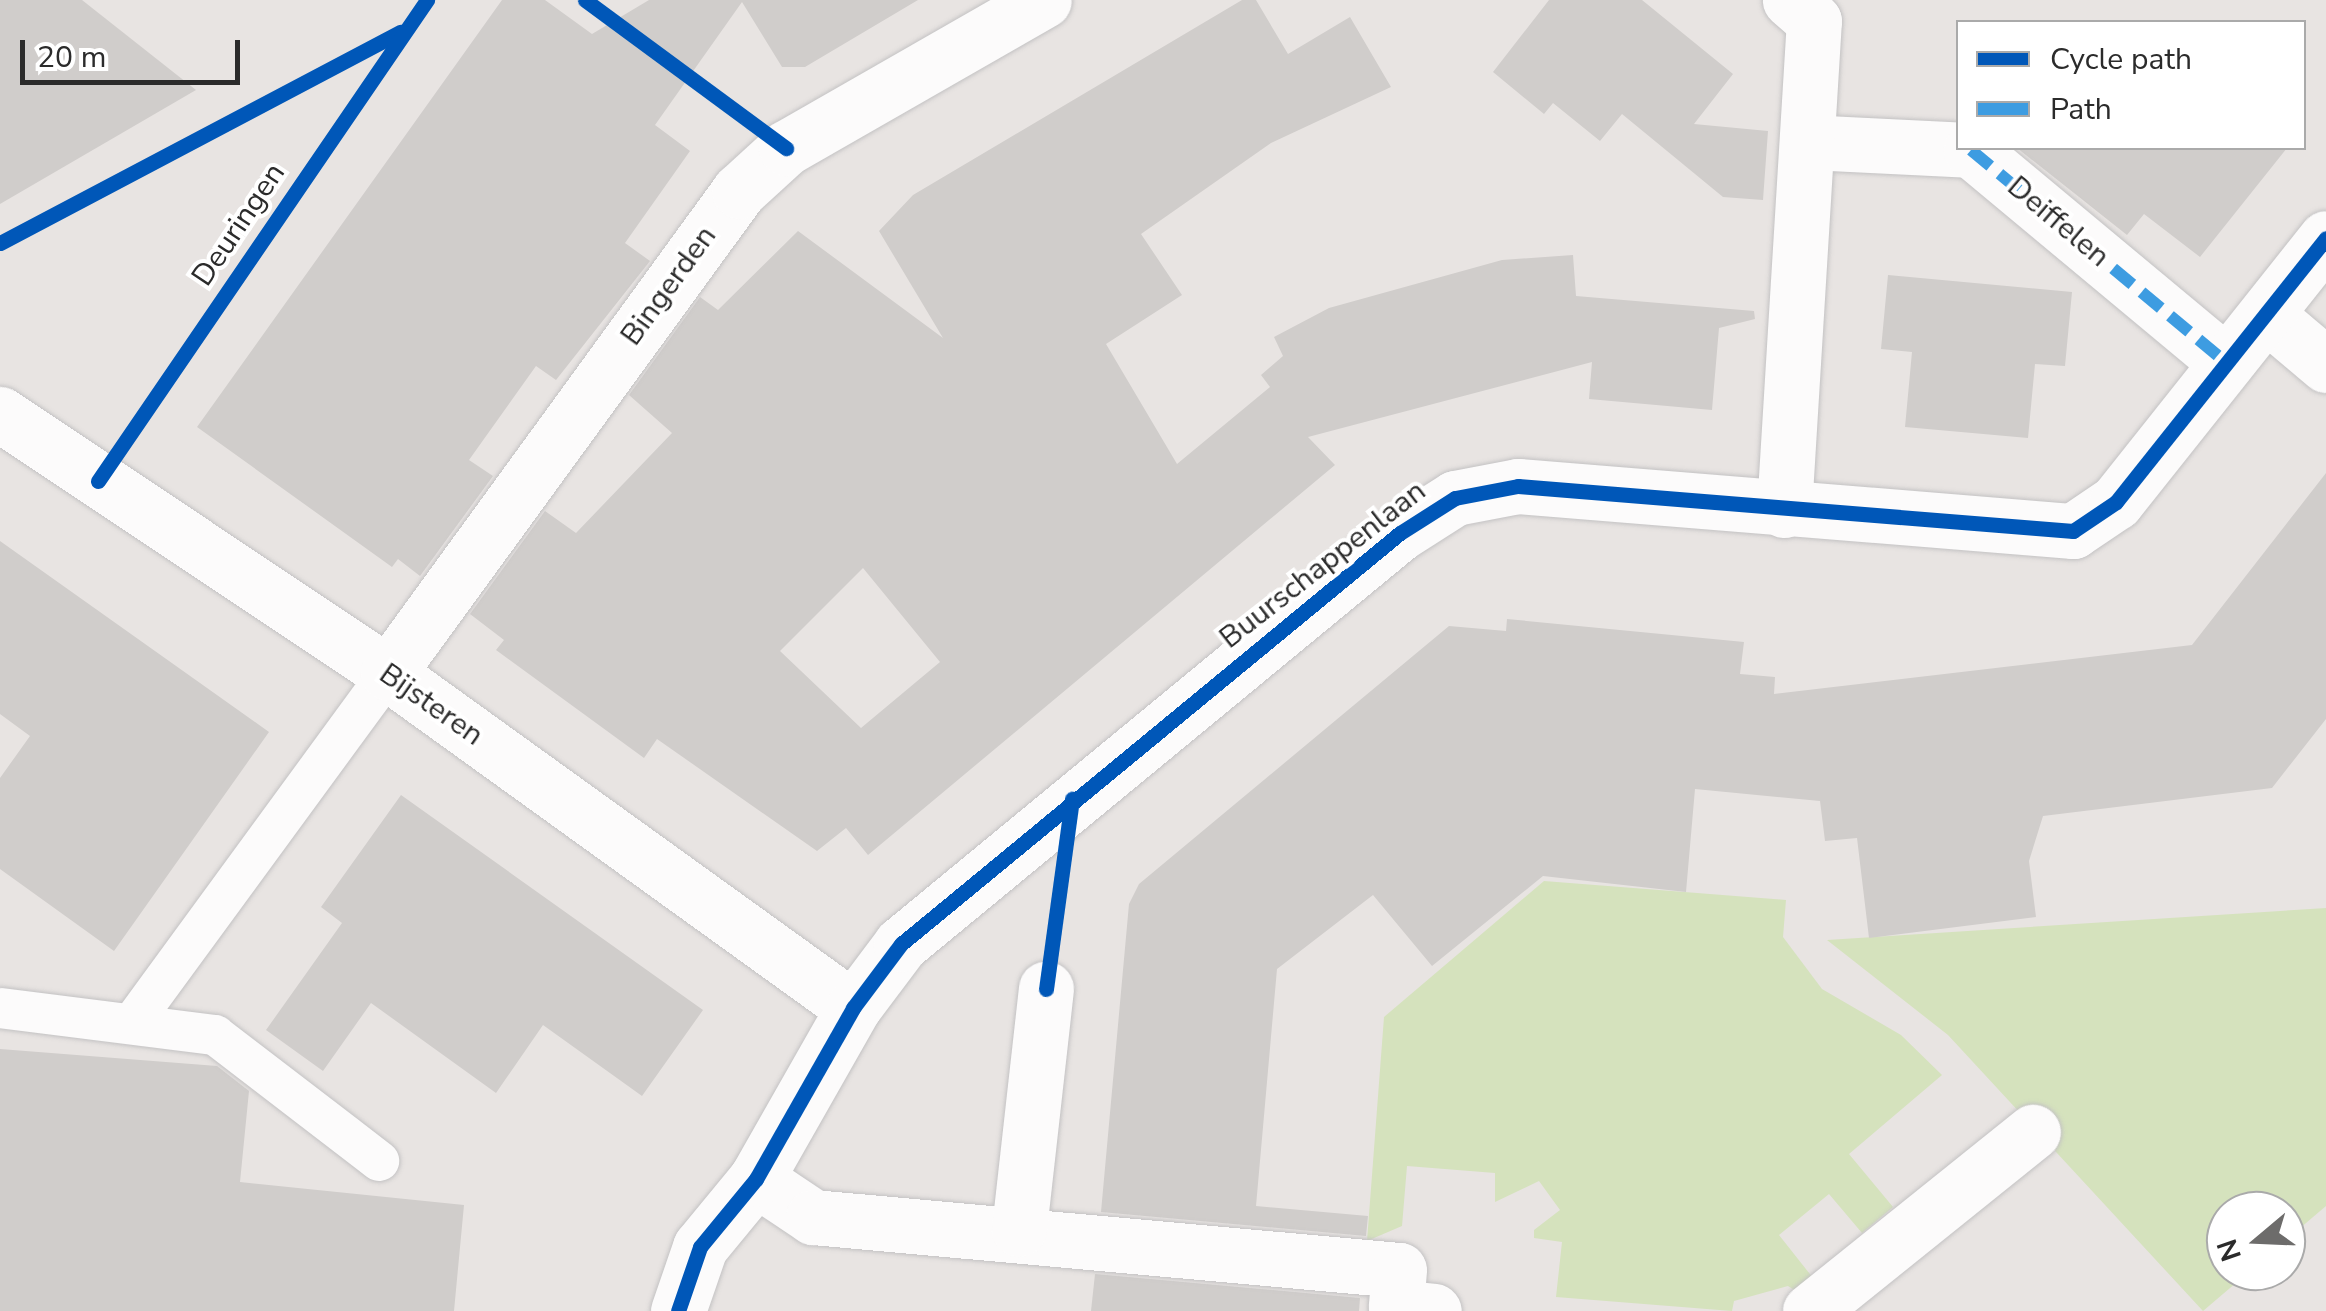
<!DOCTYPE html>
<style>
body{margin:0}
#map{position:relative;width:2326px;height:1311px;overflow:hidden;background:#e8e4e2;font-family:"Nunito Sans",sans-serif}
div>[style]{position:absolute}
.green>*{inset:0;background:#d5e2bd}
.building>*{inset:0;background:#d0cdcb}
.roads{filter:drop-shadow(0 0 2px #c3c2c3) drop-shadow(0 0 2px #c3c2c3)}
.lane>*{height:40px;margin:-20px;padding:0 20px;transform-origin:20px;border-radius:20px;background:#fcfbfb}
.street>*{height:55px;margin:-27.5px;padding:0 27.5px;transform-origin:27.5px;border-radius:27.5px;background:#fcfbfb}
.quiet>*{height:12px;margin-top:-6px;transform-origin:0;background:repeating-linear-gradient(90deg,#3d9ce1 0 25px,transparent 0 37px)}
.cycleway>*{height:15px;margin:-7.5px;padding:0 7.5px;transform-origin:7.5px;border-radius:7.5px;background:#0057b8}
span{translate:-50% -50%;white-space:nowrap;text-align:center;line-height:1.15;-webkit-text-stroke:8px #fff;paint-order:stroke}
.street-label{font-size:30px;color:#2b2b2b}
.legend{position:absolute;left:1956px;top:20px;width:350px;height:130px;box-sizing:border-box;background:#fff;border:2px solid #aaa;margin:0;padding:12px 18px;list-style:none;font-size:30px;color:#2b2b2b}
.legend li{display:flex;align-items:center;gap:20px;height:50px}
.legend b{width:50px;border:2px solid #aaa}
.north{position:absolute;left:2206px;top:1191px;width:100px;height:100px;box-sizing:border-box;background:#fff;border:2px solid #aaa;border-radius:50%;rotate:251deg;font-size:28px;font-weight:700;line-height:40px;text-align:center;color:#2b2b2b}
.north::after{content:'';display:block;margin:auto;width:35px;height:45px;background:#6d6c6b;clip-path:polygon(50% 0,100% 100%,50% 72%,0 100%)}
.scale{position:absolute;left:20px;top:40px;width:220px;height:45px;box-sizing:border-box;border:5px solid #2b2b2b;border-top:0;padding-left:12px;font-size:30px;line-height:35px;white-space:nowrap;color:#2b2b2b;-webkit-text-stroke:8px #fff;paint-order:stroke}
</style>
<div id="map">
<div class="green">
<i style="clip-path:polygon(1544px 881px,1786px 900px,1783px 937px,1822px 989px,1901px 1035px,1942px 1075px,1849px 1154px,1893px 1207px,1862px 1233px,1829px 1194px,1779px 1235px,1817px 1283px,1800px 1294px,1788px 1286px,1734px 1301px,1732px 1311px,1556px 1297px,1562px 1242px,1534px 1238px,1534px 1230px,1560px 1210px,1539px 1181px,1495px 1202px,1495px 1173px,1407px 1166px,1402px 1226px,1367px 1241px,1384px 1017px)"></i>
<i style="clip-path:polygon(2326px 908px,2326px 1206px,2286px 1240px,2286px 1211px,2226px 1211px,2226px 1271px,2250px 1271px,2203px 1311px,1948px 1035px,1827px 940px)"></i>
</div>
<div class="building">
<i style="clip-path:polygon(0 0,82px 0,196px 90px,0 204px)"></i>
<i style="clip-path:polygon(502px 0,545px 0,592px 34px,649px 0,918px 0,805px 67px,782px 67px,742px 2px,655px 125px,690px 151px,625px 243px,650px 261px,556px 380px,536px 366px,469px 460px,493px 476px,420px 576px,398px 559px,392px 567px,197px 427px)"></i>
<i style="clip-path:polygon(evenodd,1242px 0,1256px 0,1288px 54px,1350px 17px,1391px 87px,1271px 143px,1141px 234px,1182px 295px,1106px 344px,1177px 464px,1270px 387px,1261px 375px,1283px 356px,1274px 337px,1329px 308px,1502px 260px,1573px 255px,1576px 296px,1754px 311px,1755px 319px,1719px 328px,1712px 410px,1589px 399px,1592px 362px,1308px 437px,1335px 465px,868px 855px,846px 828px,817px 851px,657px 739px,644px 758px,496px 650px,504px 640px,470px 614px,545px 511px,576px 533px,672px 433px,629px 395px,700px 297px,718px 310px,798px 231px,943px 338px,879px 231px,913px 195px,1242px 0,863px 568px,940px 662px,861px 728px,780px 651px,863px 568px)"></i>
<i style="clip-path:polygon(1549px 0,1642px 0,1733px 74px,1694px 124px,1768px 131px,1763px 200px,1723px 197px,1622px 114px,1600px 141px,1553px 103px,1544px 114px,1493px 72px)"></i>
<i style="clip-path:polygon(2017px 148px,2287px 148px,2200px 257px,2144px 214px,2127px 235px)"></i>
<i style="clip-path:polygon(1888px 275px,2072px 292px,2065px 366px,2035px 364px,2028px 438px,1905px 427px,1912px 352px,1881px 349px)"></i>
<i style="clip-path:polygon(2326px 473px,2326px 719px,2272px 788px,2043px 816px,2029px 861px,2036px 917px,1869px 938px,1857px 838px,1825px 841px,1820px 801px,1695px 789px,1686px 892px,1543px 876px,1432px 966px,1373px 895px,1277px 969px,1256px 1206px,1368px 1216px,1366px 1236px,1101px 1212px,1129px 904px,1139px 884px,1449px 626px,1506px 631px,1507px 619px,1744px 642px,1740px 674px,1775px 677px,1774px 694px,2192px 645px)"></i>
<i style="clip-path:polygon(0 541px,269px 732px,114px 951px,0 869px,0 778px,30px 736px,0 714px)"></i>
<i style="clip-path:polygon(401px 795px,703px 1010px,642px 1096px,543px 1025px,496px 1093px,371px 1003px,323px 1071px,266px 1030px,342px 923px,321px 907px)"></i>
<i style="clip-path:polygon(0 1049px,217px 1066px,249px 1091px,240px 1182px,464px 1205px,454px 1311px,0 1311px)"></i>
<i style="clip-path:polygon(1095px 1274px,1360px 1298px,1359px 1311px,1091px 1311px)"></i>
</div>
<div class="roads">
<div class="lane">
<i style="left:0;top:1008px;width:217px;rotate:7.2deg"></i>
<i style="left:215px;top:1035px;width:207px;rotate:37.5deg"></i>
<i style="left:133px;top:1022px;width:432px;rotate:-53.8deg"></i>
</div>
<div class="street">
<i style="left:1807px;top:142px;width:164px;rotate:2.8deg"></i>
<i style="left:1971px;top:150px;width:331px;rotate:39.8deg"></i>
<i style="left:2268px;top:316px;width:76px;rotate:40.2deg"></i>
<i style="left:0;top:414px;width:467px;rotate:33.7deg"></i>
<i style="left:388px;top:673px;width:573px;rotate:35.77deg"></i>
<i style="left:1784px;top:510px;width:490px;rotate:-86.5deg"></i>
<i style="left:1814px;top:21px;width:32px;rotate:-139deg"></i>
<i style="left:388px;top:673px;width:596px;rotate:-53.94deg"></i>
<i style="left:739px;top:191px;width:64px;rotate:-42.5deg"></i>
<i style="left:786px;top:148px;width:297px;rotate:-29.8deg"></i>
<i style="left:756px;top:1179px;width:69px;rotate:33.7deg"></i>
<i style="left:813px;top:1217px;width:588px;rotate:5.17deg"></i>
<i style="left:1399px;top:1270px;width:37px;rotate:95deg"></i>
<i style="left:1396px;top:1307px;width:38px;rotate:6deg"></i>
<i style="left:1019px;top:1229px;width:242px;rotate:-83.6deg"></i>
<i style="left:678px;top:1311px;width:68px;rotate:-71deg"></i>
<i style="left:700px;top:1247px;width:88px;rotate:-50.5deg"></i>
<i style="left:756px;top:1179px;width:197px;rotate:-60.4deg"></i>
<i style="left:853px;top:1008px;width:80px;rotate:-53.1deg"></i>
<i style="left:901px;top:944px;width:646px;rotate:-39.48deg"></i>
<i style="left:1400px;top:533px;width:65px;rotate:-32.5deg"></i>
<i style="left:1455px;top:498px;width:64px;rotate:-10.8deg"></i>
<i style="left:1518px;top:486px;width:557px;rotate:4.64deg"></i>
<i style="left:2073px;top:531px;width:52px;rotate:-34deg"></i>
<i style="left:2116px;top:502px;width:337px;rotate:-51.5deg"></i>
<i style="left:1810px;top:1311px;width:286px;rotate:-38.8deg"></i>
</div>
</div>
<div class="quiet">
<i style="left:1971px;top:150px;width:331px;rotate:39.8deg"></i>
</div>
<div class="cycleway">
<i style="left:585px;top:0;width:250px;rotate:36.4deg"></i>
<i style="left:0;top:243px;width:453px;rotate:-27.8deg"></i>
<i style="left:98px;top:481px;width:583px;rotate:-55.63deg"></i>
<i style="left:1046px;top:989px;width:192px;rotate:-82.2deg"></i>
<i style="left:678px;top:1311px;width:68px;rotate:-71deg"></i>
<i style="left:700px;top:1247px;width:88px;rotate:-50.5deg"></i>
<i style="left:756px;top:1179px;width:197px;rotate:-60.4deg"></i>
<i style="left:853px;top:1008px;width:80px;rotate:-53.1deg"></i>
<i style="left:901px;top:944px;width:646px;rotate:-39.48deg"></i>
<i style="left:1400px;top:533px;width:65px;rotate:-32.5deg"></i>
<i style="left:1455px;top:498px;width:64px;rotate:-10.8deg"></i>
<i style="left:1518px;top:486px;width:557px;rotate:4.64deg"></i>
<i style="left:2073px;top:531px;width:52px;rotate:-34deg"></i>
<i style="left:2116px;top:502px;width:337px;rotate:-51.5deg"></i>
</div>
<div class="street-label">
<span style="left:2058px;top:222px;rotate:40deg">Deiffelen</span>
<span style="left:239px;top:225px;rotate:-56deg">Deuringen</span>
<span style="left:669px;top:286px;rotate:-54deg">Bingerden</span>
<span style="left:1323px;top:565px;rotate:-38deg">Buurschappenlaan</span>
<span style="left:431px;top:705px;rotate:35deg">Bijsteren</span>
</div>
<ul class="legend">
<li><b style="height:12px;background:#0057b8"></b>Cycle path</li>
<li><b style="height:12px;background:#3d9ce1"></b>Path</li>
</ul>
<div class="north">N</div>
<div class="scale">20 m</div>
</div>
